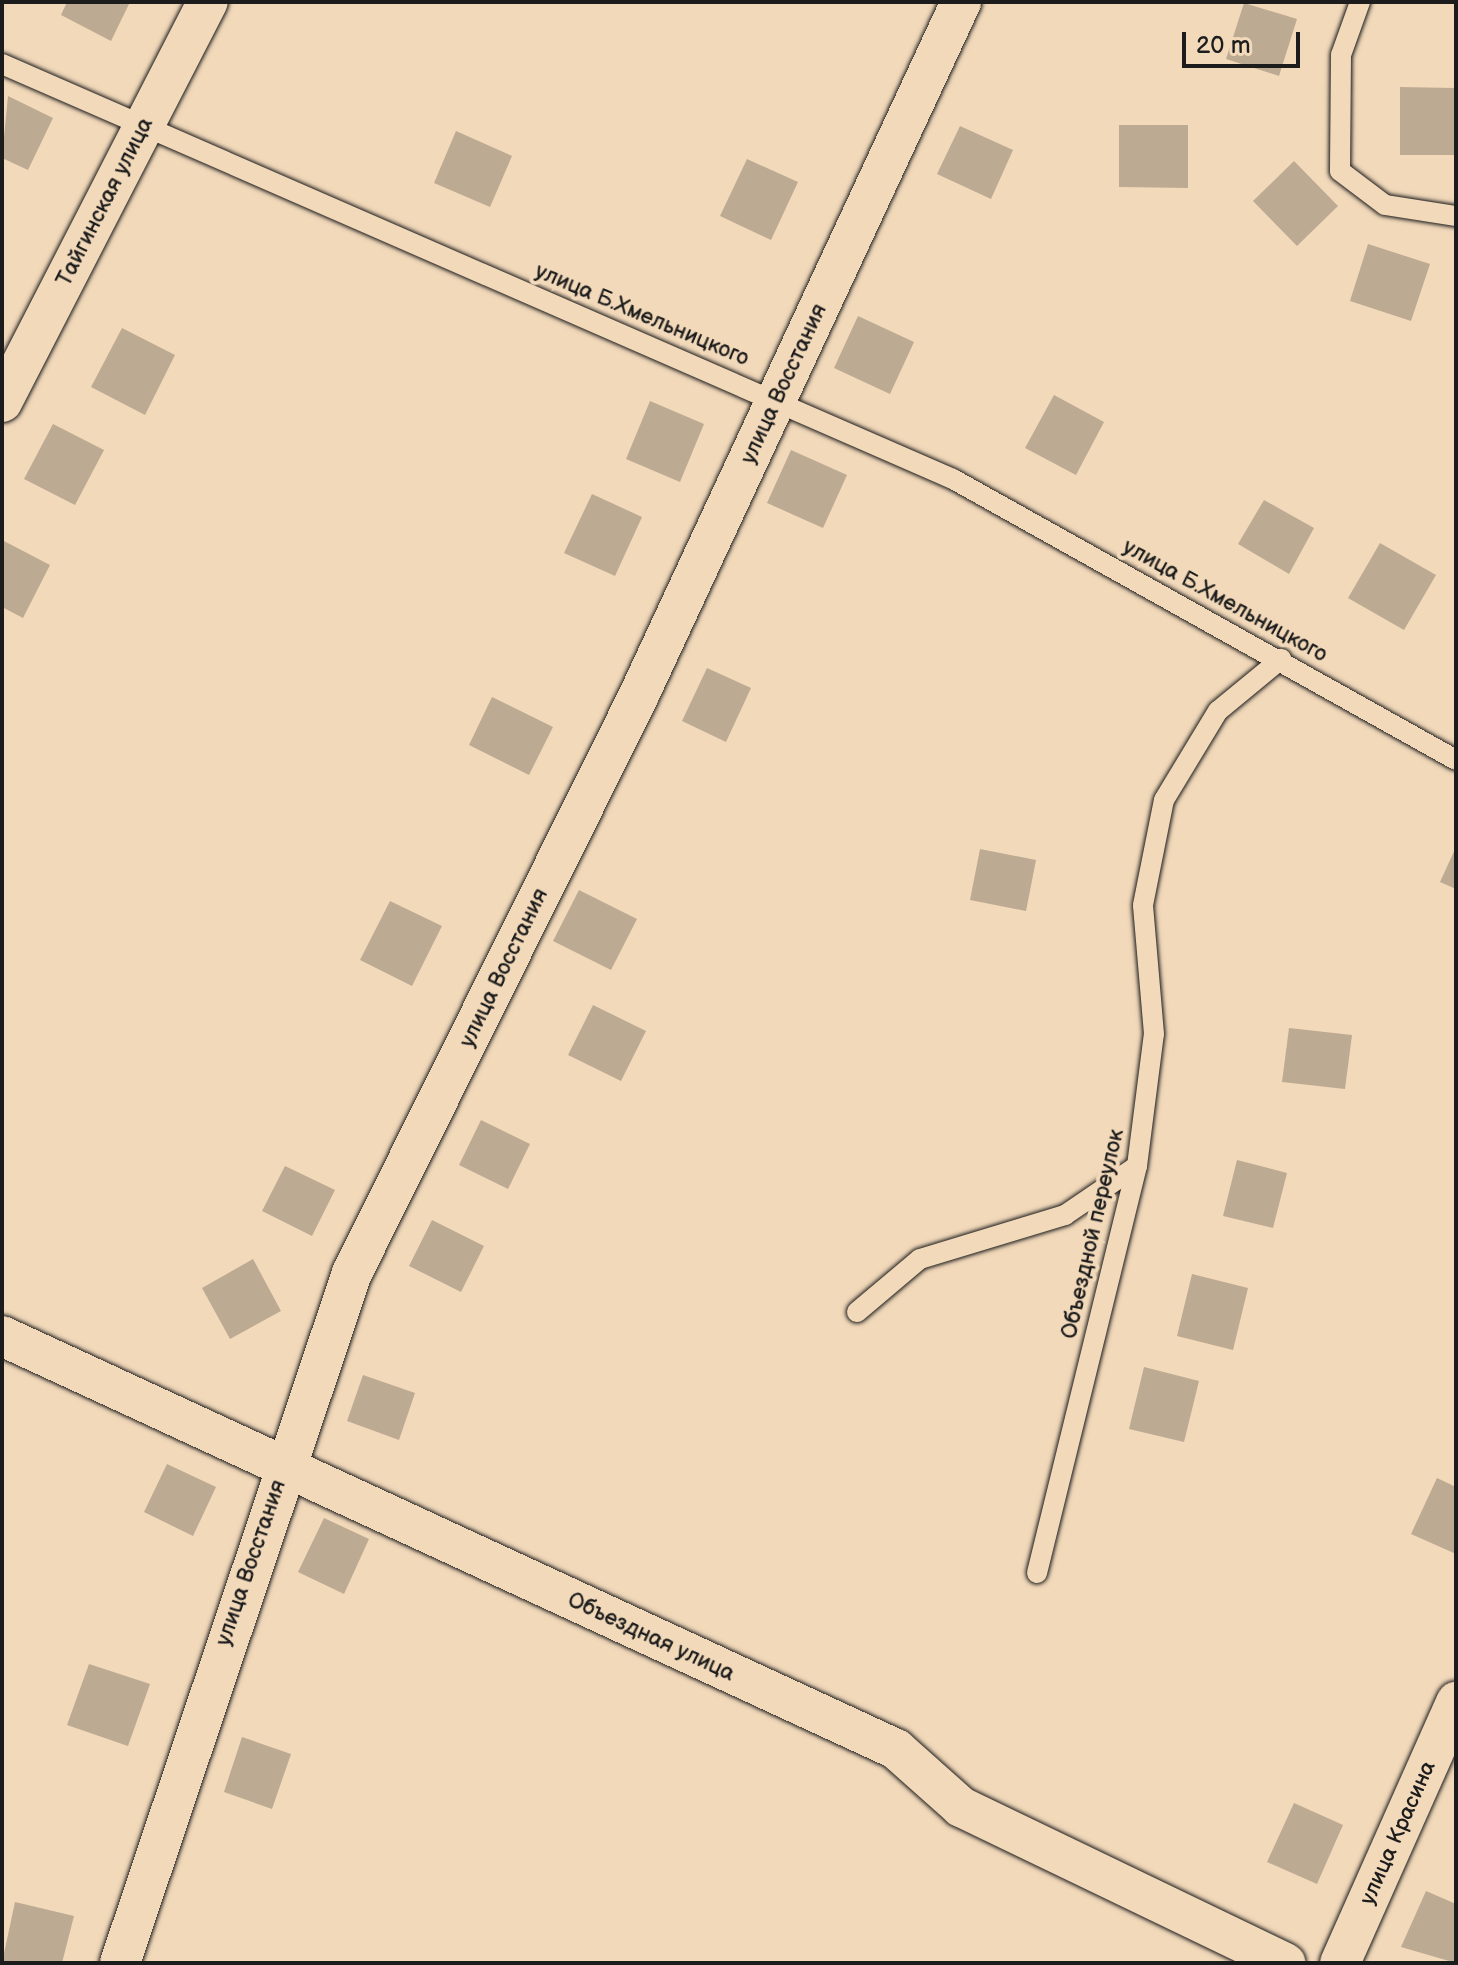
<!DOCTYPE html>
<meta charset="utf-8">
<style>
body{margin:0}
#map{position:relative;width:1458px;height:1965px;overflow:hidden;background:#f2d9ba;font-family:"Balsamiq Sans",sans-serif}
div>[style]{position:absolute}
.building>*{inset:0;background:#bdaa92}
.roads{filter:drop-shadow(0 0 2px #1c1c1c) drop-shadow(0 0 2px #1c1c1c)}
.lane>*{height:20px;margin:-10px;padding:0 10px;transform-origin:10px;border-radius:10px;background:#f2d9ba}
.street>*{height:40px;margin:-20px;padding:0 20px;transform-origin:20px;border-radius:20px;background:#f2d9ba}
span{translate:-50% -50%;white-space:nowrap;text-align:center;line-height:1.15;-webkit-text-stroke:8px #f2d9ba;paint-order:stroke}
.street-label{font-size:22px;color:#1c1c1c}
.frame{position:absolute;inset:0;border:4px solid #1c1c1c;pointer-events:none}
.scale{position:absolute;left:1182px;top:32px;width:118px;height:36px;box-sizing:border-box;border:4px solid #1c1c1c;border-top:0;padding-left:10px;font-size:24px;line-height:28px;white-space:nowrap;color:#1c1c1c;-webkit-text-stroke:6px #f2d9ba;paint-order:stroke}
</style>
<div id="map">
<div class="building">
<i style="clip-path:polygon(67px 2px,130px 2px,111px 41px,61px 15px)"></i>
<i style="clip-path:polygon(1244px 3px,1297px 19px,1279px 76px,1226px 59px)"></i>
<i style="clip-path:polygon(1400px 87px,1454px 88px,1454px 155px,1400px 155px)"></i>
<i style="clip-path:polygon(8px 96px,53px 118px,28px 170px,2px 158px)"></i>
<i style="clip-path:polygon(1119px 125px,1188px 125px,1188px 188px,1119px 187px)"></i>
<i style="clip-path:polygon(960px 126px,1013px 150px,991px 199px,937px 174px)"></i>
<i style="clip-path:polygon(456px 131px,512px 156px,490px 207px,434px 183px)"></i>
<i style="clip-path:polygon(747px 159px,798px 182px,771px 240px,720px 216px)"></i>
<i style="clip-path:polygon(1294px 161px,1338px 206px,1297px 246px,1253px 201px)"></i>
<i style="clip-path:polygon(1368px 244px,1430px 264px,1411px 321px,1350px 301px)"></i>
<i style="clip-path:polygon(858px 316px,914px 342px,890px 394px,834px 368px)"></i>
<i style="clip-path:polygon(122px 328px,175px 355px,145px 415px,91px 387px)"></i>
<i style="clip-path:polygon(1054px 395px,1104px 422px,1076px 475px,1025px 448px)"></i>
<i style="clip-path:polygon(650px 401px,704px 424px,680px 482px,626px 459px)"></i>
<i style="clip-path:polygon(53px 424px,104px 450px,75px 505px,24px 479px)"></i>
<i style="clip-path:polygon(791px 450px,847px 475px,823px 528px,767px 503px)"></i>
<i style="clip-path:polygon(592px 494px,642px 517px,615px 576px,564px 553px)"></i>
<i style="clip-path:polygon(1264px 500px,1314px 528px,1289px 574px,1238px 544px)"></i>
<i style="clip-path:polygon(2px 540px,50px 565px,23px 618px,2px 607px)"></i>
<i style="clip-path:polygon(1380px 543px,1436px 575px,1404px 630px,1348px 598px)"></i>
<i style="clip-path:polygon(707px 668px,751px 688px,726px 742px,682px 721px)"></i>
<i style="clip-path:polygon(492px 697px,553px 727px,529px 775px,469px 745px)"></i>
<i style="clip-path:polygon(1456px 847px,1456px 889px,1440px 882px)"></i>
<i style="clip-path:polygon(980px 849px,1036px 860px,1026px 911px,970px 900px)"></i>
<i style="clip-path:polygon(579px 890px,637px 919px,611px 970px,553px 941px)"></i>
<i style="clip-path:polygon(390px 901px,442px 926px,412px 986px,360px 960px)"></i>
<i style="clip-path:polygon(593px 1005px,646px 1031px,621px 1081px,568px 1055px)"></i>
<i style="clip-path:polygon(1289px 1028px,1352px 1035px,1345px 1089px,1282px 1082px)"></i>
<i style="clip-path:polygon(481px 1120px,530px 1144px,508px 1189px,459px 1165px)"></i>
<i style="clip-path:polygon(1237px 1160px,1287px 1173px,1273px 1228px,1223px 1216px)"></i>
<i style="clip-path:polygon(285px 1166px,335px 1190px,312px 1236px,262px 1211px)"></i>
<i style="clip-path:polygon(432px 1220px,484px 1246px,461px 1292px,409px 1266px)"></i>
<i style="clip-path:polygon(253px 1259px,281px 1311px,230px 1339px,202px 1288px)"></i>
<i style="clip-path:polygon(1192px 1274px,1248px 1288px,1233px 1350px,1177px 1336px)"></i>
<i style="clip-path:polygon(1144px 1367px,1199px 1381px,1184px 1442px,1129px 1429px)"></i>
<i style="clip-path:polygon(363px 1375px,415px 1393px,399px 1440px,347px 1421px)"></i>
<i style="clip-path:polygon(167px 1464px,216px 1487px,193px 1536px,144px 1512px)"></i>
<i style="clip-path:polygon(1437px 1478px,1456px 1487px,1456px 1554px,1411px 1534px)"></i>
<i style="clip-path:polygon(324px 1518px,369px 1539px,344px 1594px,298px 1572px)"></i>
<i style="clip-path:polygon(89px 1664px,150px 1684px,128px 1746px,67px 1725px)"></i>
<i style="clip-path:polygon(242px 1737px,291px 1754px,272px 1809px,224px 1792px)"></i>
<i style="clip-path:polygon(1294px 1803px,1343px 1825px,1317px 1884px,1267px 1862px)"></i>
<i style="clip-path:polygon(1426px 1891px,1456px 1904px,1456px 1963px,1401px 1947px)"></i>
<i style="clip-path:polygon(15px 1902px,74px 1916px,62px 1963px,2px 1963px)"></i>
</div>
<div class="roads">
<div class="lane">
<i style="left:1360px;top:2px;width:56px;rotate:109.7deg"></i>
<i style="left:1341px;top:55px;width:116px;rotate:90.5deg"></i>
<i style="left:1340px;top:171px;width:56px;rotate:37.1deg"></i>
<i style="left:1385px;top:205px;width:72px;rotate:8.8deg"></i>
<i style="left:2px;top:64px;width:1038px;rotate:23.58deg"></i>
<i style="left:953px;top:479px;width:576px;rotate:29.19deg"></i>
<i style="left:857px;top:1312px;width:82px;rotate:-40.1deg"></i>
<i style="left:920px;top:1259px;width:152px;rotate:-16.9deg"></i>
<i style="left:1065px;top:1215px;width:87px;rotate:-34.2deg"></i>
<i style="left:1037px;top:1573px;width:419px;rotate:-76.2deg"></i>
<i style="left:1137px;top:1166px;width:133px;rotate:-82.7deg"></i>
<i style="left:1154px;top:1034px;width:129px;rotate:-94.9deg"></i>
<i style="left:1143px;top:905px;width:107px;rotate:-78.7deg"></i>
<i style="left:1164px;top:800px;width:104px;rotate:-58.8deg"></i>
<i style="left:1218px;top:711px;width:82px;rotate:-39.5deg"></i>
</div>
<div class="street">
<i style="left:2px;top:402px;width:450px;rotate:-62.8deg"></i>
<i style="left:2px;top:1336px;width:985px;rotate:24.8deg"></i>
<i style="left:896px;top:1749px;width:87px;rotate:41.7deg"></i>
<i style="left:961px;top:1807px;width:360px;rotate:25.7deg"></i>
<i style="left:120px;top:1963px;width:728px;rotate:-71.42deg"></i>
<i style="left:352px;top:1273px;width:643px;rotate:-63.59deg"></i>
<i style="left:638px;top:697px;width:766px;rotate:-65.07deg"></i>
<i style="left:1340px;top:1963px;width:286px;rotate:-66deg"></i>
</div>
</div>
<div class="street-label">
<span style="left:105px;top:202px;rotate:-63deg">Тайгинская улица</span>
<span style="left:642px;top:315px;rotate:23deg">улица Б.Хмельницкого</span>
<span style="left:784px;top:384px;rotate:-65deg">улица Восстания</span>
<span style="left:1225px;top:601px;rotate:29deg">улица Б.Хмельницкого</span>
<span style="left:504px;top:968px;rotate:-64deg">улица Восстания</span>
<span style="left:1093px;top:1234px;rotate:-77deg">Объездной переулок</span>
<span style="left:251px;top:1563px;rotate:-71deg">улица Восстания</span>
<span style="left:651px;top:1637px;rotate:25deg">Объездная улица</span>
<span style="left:1398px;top:1833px;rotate:-66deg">улица Красина</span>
</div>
<div class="frame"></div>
<div class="scale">20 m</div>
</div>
